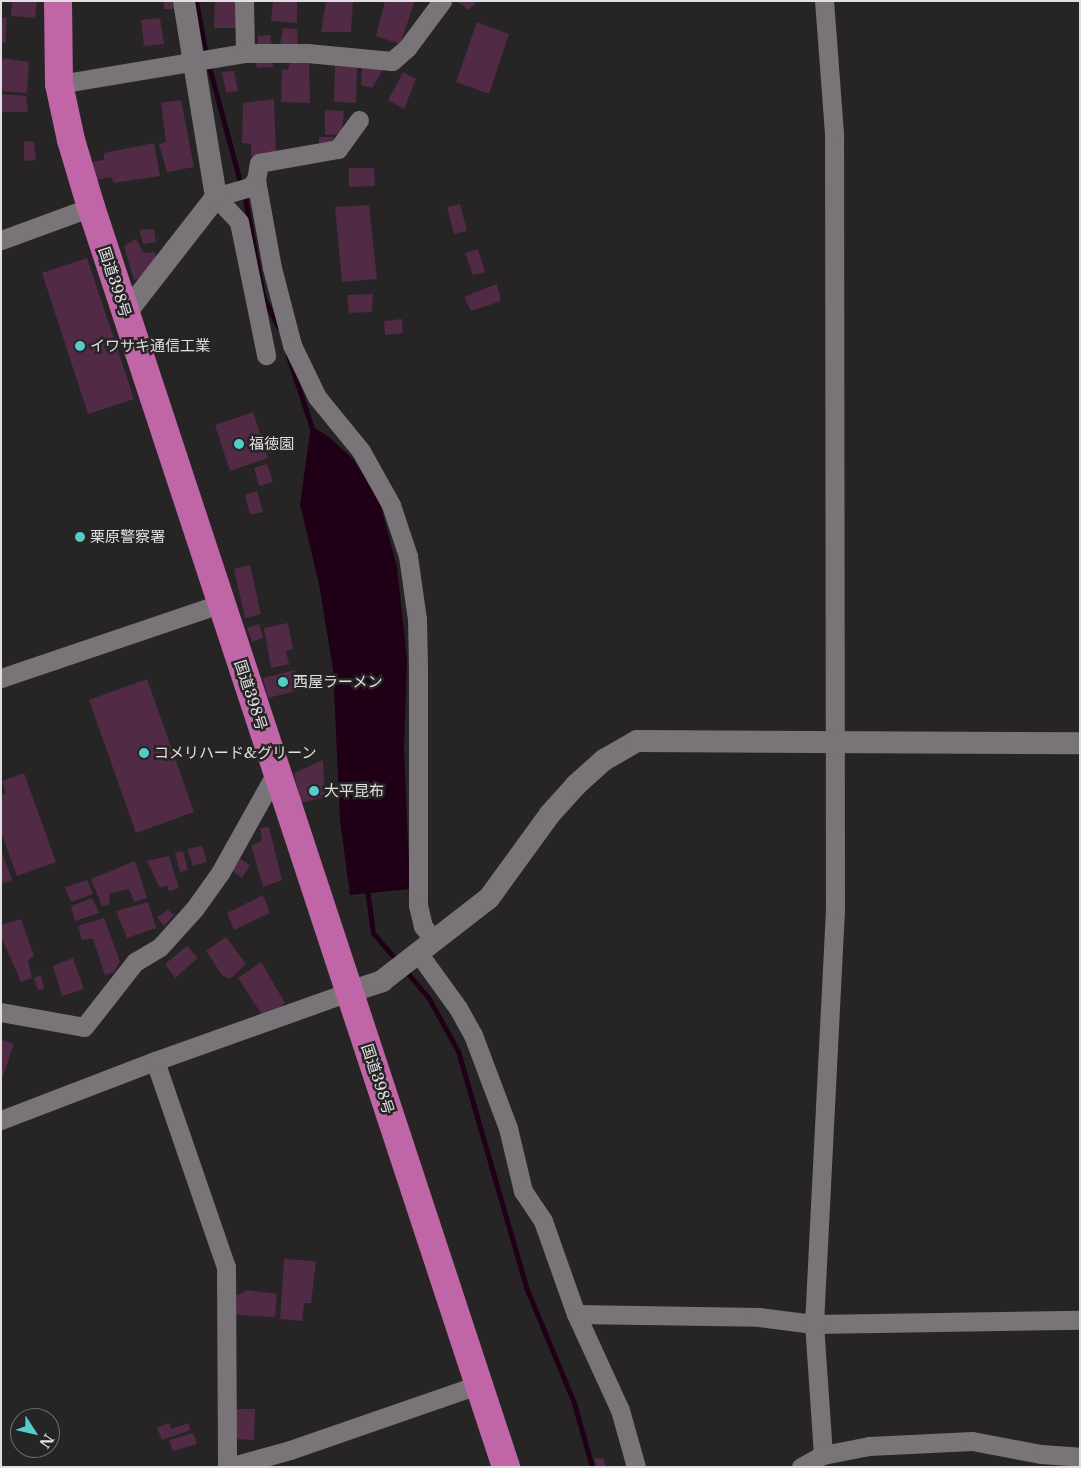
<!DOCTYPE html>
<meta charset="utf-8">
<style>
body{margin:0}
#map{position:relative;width:1081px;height:1468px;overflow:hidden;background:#272426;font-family:"Libre Baskerville","Noto Sans JP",serif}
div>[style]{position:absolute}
.water>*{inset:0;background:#1f0017}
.stream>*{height:5px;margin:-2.5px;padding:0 2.5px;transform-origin:2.5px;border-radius:2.5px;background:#1f0017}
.building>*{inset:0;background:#512a45}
.minor>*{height:19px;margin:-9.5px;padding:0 9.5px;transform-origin:9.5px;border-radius:9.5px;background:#787477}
.tertiary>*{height:22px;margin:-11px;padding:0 11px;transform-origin:11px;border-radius:11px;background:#787477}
.trunk>*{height:28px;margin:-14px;padding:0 14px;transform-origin:14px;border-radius:14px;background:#c066a6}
.dots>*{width:14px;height:14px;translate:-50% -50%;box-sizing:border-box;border:2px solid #272426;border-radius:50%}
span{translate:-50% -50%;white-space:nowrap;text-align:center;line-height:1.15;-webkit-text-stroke:5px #272426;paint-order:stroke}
.street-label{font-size:15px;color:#e1dfe0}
.poi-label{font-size:15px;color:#e1dfe0}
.left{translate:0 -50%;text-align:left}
.frame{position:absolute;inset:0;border:2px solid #e1dfe0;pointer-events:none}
.north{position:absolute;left:10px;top:1408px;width:50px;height:50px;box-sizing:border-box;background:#272426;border:1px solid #716f70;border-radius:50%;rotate:125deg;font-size:14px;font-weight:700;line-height:20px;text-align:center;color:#e1dfe0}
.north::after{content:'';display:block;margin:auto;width:18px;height:22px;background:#54cdc7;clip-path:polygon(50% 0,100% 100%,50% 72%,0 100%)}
</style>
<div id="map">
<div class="water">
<i style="clip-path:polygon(311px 426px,328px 436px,353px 459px,379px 499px,397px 567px,407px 659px,404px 748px,410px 889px,350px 895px,340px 820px,333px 669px,319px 584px,300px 504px)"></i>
</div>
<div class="stream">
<i style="left:196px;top:1px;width:55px;rotate:79.5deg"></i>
<i style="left:208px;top:63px;width:126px;rotate:74.9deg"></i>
<i style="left:244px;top:193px;width:105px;rotate:79.5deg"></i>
<i style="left:263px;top:296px;width:34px;rotate:64deg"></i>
<i style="left:288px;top:356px;width:79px;rotate:71.6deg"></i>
<i style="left:367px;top:889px;width:44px;rotate:82.2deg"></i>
<i style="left:373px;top:933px;width:40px;rotate:49deg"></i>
<i style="left:406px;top:971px;width:34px;rotate:50deg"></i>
<i style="left:428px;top:997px;width:62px;rotate:60.9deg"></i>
<i style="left:458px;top:1051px;width:246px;rotate:73.9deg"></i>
<i style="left:526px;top:1287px;width:126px;rotate:67.5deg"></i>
<i style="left:574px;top:1403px;width:66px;rotate:74.3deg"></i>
</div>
<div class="building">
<i style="clip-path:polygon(12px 1px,37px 1px,35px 18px,11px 16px)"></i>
<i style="clip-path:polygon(164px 1px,172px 1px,174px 9px,164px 9px)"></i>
<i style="clip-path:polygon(215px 1px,236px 1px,237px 28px,214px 28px)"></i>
<i style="clip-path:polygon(273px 1px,297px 1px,297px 23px,271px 21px)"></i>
<i style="clip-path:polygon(326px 1px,353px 1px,351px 32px,321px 32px)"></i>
<i style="clip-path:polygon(385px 1px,415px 1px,400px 44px,376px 36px)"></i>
<i style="clip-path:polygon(456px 1px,477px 1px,469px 10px)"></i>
<i style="clip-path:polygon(1px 18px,7px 18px,5px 43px,1px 43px)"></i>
<i style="clip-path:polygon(160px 18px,164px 44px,144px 46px,141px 20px)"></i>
<i style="clip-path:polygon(477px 22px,509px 34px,489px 94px,456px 82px)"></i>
<i style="clip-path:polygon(283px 28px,297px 29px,298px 47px,280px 45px)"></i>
<i style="clip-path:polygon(270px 35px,272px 45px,258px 44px,258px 36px)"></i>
<i style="clip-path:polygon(1px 58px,29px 62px,27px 93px,1px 91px)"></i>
<i style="clip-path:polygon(272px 59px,273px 67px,257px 68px,255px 60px)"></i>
<i style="clip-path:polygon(291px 59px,309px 61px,310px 103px,281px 102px,282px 69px,288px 70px)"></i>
<i style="clip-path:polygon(335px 65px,357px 65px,356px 103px,334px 102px)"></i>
<i style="clip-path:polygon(362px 68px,383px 70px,372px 88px,361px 85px)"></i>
<i style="clip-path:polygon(234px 71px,238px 91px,226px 93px,222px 72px)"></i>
<i style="clip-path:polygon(403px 72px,416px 79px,404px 109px,388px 100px)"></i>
<i style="clip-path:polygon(1px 94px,26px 96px,28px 112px,1px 112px)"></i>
<i style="clip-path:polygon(274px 99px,276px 154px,251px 156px,251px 144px,242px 143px,243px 103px)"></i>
<i style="clip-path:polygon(181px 100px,194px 167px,167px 172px,159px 144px,166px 142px,161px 103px)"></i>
<i style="clip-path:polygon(325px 110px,344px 111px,342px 134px,325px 135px)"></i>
<i style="clip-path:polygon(319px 137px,334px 137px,334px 146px,319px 147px)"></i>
<i style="clip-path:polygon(24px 141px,34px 142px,36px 160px,24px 161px)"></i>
<i style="clip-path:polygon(154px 143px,160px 176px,114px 183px,111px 177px,91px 181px,86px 163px,104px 160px,104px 153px)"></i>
<i style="clip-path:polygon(349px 168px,374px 168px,375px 186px,349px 187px)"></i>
<i style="clip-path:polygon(460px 204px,467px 231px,454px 234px,447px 207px)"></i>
<i style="clip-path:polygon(369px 205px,377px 279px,342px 282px,335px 207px)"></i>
<i style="clip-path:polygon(154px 229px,156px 242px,143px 244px,139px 230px)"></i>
<i style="clip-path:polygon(136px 239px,144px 253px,154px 252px,159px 262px,150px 275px,134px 280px,124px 246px)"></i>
<i style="clip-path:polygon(478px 249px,485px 272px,473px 275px,465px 253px)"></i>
<i style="clip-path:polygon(87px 258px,134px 399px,88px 414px,42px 273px)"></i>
<i style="clip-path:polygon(497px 284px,501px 301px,471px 311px,464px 297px)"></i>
<i style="clip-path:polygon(373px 294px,372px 312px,349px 313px,347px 295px)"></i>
<i style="clip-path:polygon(402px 319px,403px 333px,385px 335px,384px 321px)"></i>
<i style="clip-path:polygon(253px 412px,268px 458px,230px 471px,215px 425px)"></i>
<i style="clip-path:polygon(267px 464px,273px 482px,259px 486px,254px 468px)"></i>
<i style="clip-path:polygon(257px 491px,263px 512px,250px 515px,245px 495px)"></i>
<i style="clip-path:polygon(250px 565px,261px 614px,245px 618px,234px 569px)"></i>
<i style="clip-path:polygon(288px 623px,293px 649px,286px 651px,289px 664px,271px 668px,264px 628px)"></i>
<i style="clip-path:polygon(259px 624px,263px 638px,252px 642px,247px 628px)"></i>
<i style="clip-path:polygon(295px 670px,300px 690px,268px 698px,263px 678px)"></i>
<i style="clip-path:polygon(147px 679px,194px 812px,136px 833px,89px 700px)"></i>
<i style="clip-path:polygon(323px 760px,325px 797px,301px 803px,294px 773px)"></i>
<i style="clip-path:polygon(24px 773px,56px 862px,17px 876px,1px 832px,1px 795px,6px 793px,2px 781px)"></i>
<i style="clip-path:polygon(269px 827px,282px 880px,263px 887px,251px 845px,262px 841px,260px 828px)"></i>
<i style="clip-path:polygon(202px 846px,207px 862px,193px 866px,187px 849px)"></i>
<i style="clip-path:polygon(1px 850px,12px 880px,1px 884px)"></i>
<i style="clip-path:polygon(183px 851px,188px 870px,180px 872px,175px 853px)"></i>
<i style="clip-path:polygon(169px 856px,179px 888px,169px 891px,167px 885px,160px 888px,147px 861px)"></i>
<i style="clip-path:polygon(236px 856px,250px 865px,242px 878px,228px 868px)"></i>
<i style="clip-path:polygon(135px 861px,147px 898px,134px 902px,129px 889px,110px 893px,109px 905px,102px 906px,91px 879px)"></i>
<i style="clip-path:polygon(87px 880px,93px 894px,71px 902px,65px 887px)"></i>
<i style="clip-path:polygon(263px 895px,270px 913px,234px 930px,227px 913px)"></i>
<i style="clip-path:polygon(92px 898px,99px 913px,75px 921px,71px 906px)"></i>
<i style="clip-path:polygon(148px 902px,156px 928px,127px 938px,116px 911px)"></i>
<i style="clip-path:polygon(168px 910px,174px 915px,164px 926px,157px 917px)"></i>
<i style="clip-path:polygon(104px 918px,120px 961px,114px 972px,105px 975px,93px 939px,82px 940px,78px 926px)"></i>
<i style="clip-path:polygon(21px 919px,34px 956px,28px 960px,32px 978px,21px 982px,1px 936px,1px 925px)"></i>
<i style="clip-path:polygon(226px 937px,246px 964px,230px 979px,222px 975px,206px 951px)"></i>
<i style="clip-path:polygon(187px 946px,198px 958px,175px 978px,165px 964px)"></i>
<i style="clip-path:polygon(73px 958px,84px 989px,62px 996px,53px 966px)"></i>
<i style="clip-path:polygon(261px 962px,285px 1003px,264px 1018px,238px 978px)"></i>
<i style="clip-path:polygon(41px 975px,44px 989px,38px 990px,34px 978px)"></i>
<i style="clip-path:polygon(1px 1039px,14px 1044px,2px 1079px,1px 1078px)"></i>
<i style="clip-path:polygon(284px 1259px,316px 1261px,311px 1303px,304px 1303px,302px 1321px,280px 1319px)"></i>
<i style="clip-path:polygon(247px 1290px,277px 1294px,275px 1317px,234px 1315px,234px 1297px)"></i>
<i style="clip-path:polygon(234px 1409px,255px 1409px,254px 1440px,235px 1439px)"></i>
<i style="clip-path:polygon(169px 1423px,171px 1429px,188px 1423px,191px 1430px,162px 1440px,157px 1428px)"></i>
<i style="clip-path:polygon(193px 1433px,197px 1444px,173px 1451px,169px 1440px)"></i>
<i style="clip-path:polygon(603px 1458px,606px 1467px,597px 1467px,594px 1459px)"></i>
</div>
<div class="minor">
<i style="left:244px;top:1px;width:52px;rotate:88.9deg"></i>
<i style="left:59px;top:84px;width:189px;rotate:-9.5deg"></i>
<i style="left:245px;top:53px;width:62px"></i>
<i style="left:307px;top:53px;width:85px;rotate:5.4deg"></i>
<i style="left:392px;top:61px;width:20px;rotate:-41deg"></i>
<i style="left:407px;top:48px;width:59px;rotate:-53.3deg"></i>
<i style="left:359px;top:120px;width:36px;rotate:126deg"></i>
<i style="left:338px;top:149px;width:80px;rotate:170deg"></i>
<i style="left:259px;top:163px;width:17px;rotate:100deg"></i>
<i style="left:256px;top:180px;width:89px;rotate:79.7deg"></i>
<i style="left:272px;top:268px;width:80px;rotate:75.4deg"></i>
<i style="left:292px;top:345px;width:58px;rotate:64.3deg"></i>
<i style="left:317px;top:397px;width:70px;rotate:50.8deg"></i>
<i style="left:361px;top:451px;width:62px;rotate:60.9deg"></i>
<i style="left:391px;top:505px;width:54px;rotate:71.6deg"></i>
<i style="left:408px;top:556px;width:64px;rotate:81.9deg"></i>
<i style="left:417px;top:619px;width:48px;rotate:88.8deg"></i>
<i style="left:418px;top:667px;width:238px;rotate:90deg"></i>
<i style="left:418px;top:905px;width:22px;rotate:77deg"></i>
<i style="left:423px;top:926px;width:19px;rotate:54deg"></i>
<i style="left:256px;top:180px;width:9px;rotate:131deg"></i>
<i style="left:250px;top:187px;width:35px;rotate:164deg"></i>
<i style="left:216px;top:197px;width:34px;rotate:47deg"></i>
<i style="left:239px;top:222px;width:136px;rotate:78.5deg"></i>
<i style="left:1px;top:240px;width:96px;rotate:-20.1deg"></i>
<i style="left:1px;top:678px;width:233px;rotate:-18.7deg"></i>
<i style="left:419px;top:954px;width:67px;rotate:54.2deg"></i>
<i style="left:458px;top:1008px;width:31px;rotate:61deg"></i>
<i style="left:473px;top:1035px;width:99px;rotate:69.4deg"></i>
<i style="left:508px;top:1128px;width:65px;rotate:76.6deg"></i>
<i style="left:523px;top:1191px;width:36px;rotate:56deg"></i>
<i style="left:543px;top:1221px;width:99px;rotate:70.5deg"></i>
<i style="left:576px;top:1314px;width:106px;rotate:65.4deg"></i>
<i style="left:620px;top:1410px;width:59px;rotate:74.3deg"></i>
<i style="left:1px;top:1012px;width:84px;rotate:10.2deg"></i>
<i style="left:84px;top:1027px;width:83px;rotate:-51.9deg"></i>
<i style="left:135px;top:962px;width:29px;rotate:-31deg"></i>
<i style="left:160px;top:947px;width:52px;rotate:-48.1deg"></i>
<i style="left:195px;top:908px;width:43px;rotate:-54.5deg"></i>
<i style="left:220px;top:873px;width:115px;rotate:-60.8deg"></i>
<i style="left:155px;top:1061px;width:218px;rotate:71deg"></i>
<i style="left:226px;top:1267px;width:200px;rotate:89.7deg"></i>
<i style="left:1px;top:1120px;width:165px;rotate:-21deg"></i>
<i style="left:155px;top:1061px;width:206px;rotate:-19.6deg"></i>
<i style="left:576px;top:1314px;width:183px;rotate:0.9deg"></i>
<i style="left:759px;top:1317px;width:55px;rotate:7.3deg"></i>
<i style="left:814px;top:1324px;width:266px;rotate:-0.9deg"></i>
<i style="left:823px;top:1455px;width:131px;rotate:-93.9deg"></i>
<i style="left:814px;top:1324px;width:415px;rotate:-87.1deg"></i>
<i style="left:835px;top:910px;width:777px;rotate:-90.07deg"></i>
<i style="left:834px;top:133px;width:132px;rotate:-94.3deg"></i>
<i style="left:229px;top:1467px;width:63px;rotate:-15.6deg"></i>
<i style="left:290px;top:1450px;width:199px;rotate:-19.1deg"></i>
<i style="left:801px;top:1467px;width:25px;rotate:-29deg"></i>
<i style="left:823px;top:1455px;width:47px;rotate:-11.1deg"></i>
<i style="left:869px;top:1446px;width:103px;rotate:-2.8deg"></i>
<i style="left:972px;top:1441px;width:70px;rotate:10.7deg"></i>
<i style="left:1041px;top:1454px;width:39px;rotate:4deg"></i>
</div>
<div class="tertiary">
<i style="left:125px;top:314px;width:148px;rotate:-52.1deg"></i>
<i style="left:216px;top:197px;width:199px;rotate:-99.3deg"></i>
<i style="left:349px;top:992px;width:35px;rotate:-18deg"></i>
<i style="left:382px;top:981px;width:135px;rotate:-37.8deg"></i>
<i style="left:489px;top:898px;width:104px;rotate:-54deg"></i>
<i style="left:550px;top:814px;width:39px;rotate:-48deg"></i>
<i style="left:576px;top:785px;width:38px;rotate:-42deg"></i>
<i style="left:604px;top:760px;width:38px;rotate:-30deg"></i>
<i style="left:637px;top:741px;width:443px;rotate:0.3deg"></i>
</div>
<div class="trunk">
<i style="left:58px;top:1px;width:83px;rotate:89.3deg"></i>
<i style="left:59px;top:84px;width:57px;rotate:77.9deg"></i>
<i style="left:71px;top:140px;width:70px;rotate:73.4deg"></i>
<i style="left:91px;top:207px;width:1327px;rotate:71.77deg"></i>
</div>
<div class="dots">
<i style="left:80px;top:346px;background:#54cdc7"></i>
<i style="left:239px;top:444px;background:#54cdc7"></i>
<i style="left:80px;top:537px;background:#54cdc7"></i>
<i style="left:283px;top:682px;background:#54cdc7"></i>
<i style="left:144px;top:753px;background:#54cdc7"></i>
<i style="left:314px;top:791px;background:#54cdc7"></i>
</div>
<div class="street-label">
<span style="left:115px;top:282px;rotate:72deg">国道398号</span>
<span style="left:251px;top:695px;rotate:72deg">国道398号</span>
<span style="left:378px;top:1079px;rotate:72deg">国道398号</span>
</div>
<div class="poi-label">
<span class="left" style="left:90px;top:346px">イワサキ通信工業</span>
<span class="left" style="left:249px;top:444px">福徳園</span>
<span class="left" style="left:90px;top:537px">栗原警察署</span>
<span class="left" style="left:293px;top:682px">西屋ラーメン</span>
<span class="left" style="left:154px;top:753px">コメリハード&amp;グリーン</span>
<span class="left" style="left:324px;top:791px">大平昆布</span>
</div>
<div class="frame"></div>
<div class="north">N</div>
</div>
